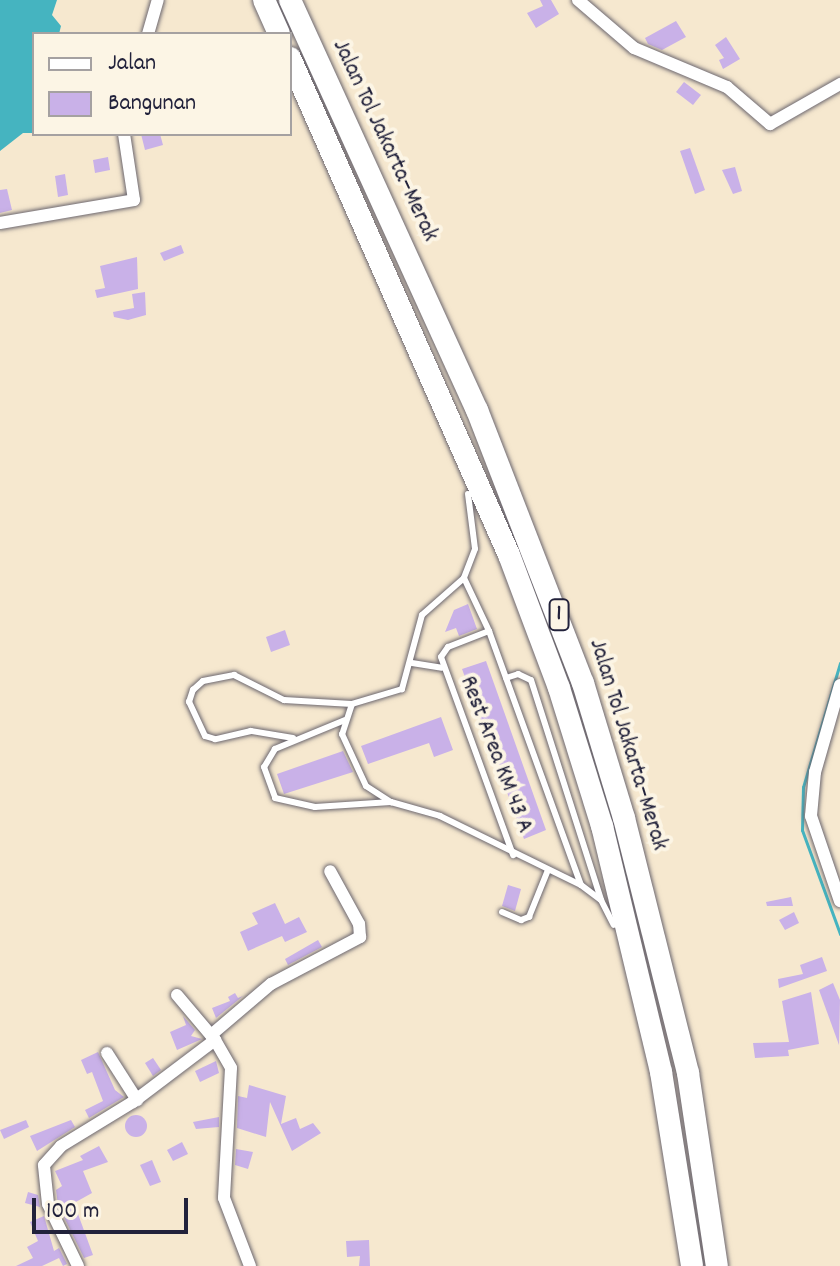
<!DOCTYPE html>
<meta charset="utf-8">
<style>
body{margin:0}
#map{position:relative;width:840px;height:1266px;overflow:hidden;background:#f6e8cf;font-family:Dekko,sans-serif}
div>[style]{position:absolute}
.water>*{inset:0;background:#45b4c0}
.stream>*{height:3px;margin:-1.5px;padding:0 1.5px;transform-origin:1.5px;border-radius:1.5px;background:#45b4c0}
.building>*{inset:0;background:#c9b1e8}
.round{border-radius:50%}
.roads{filter:drop-shadow(0 0 2px #6c676f) drop-shadow(0 0 2px #6c676f)}
.lane>*{height:6px;margin:-3px;padding:0 3px;transform-origin:3px;border-radius:3px;background:#fff}
.street>*{height:12px;margin:-6px;padding:0 6px;transform-origin:6px;border-radius:6px;background:#fff}
.highway>*{height:22px;margin:-11px;padding:0 11px;transform-origin:11px;border-radius:11px;background:#fff}
span{translate:-50% -50%;white-space:nowrap;text-align:center;line-height:1.15;-webkit-text-stroke:8px #fcf5e5;paint-order:stroke}
.shield-label span{padding:2px 6px;background:#fcf5e5;border:2px solid;border-radius:6px;-webkit-text-stroke-width:0}
.shield-label{font-size:22px;color:#22223b;font-weight:700}
.street-label{font-size:24px;color:#22223b}
.legend{position:absolute;left:32px;top:32px;width:260px;height:104px;box-sizing:border-box;background:#fcf5e5;border:2px solid #a5a1a1;margin:0;padding:10px 14px;list-style:none;font-size:24px;color:#22223b}
.legend li{display:flex;align-items:center;gap:16px;height:40px}
.legend b{width:40px;border:2px solid #a5a1a1}
.scale{position:absolute;left:32px;top:1198px;width:156px;height:36px;box-sizing:border-box;border:4px solid #22223b;border-top:0;padding-left:10px;font-size:24px;line-height:28px;white-space:nowrap;color:#22223b;-webkit-text-stroke:6px #fcf5e5;paint-order:stroke}
</style>
<div id="map">
<div class="water">
<i style="clip-path:polygon(0 0,57px 0,52px 15px,61px 26px,59px 34px,34px 34px,34px 133px,23px 133px,0 151px)"></i>
</div>
<div class="stream">
<i style="left:840px;top:663px;width:129px;rotate:106.6deg"></i>
<i style="left:803px;top:787px;width:43px;rotate:91.3deg"></i>
<i style="left:802px;top:830px;width:111px;rotate:69.9deg"></i>
</div>
<div class="building">
<i style="clip-path:polygon(540px 0,551px 0,559px 14px,536px 28px,527px 13px,543px 6px)"></i>
<i style="clip-path:polygon(676px 21px,686px 37px,662px 50px,648px 44px,645px 38px)"></i>
<i style="clip-path:polygon(726px 37px,740px 59px,723px 69px,719px 60px,724px 58px,715px 45px)"></i>
<i style="clip-path:polygon(684px 82px,701px 95px,693px 105px,676px 92px)"></i>
<i style="clip-path:polygon(141px 134px,160px 134px,163px 145px,145px 150px)"></i>
<i style="clip-path:polygon(690px 148px,705px 190px,695px 194px,680px 151px)"></i>
<i style="clip-path:polygon(108px 157px,110px 170px,95px 173px,93px 160px)"></i>
<i style="clip-path:polygon(735px 167px,742px 191px,733px 194px,722px 170px)"></i>
<i style="clip-path:polygon(65px 174px,68px 195px,58px 197px,55px 176px)"></i>
<i style="clip-path:polygon(7px 189px,12px 210px,0 213px,0 190px)"></i>
<i style="clip-path:polygon(181px 245px,184px 253px,164px 261px,160px 253px)"></i>
<i style="clip-path:polygon(137px 257px,138px 289px,97px 298px,95px 290px,105px 288px,100px 266px)"></i>
<i style="clip-path:polygon(145px 292px,146px 315px,128px 320px,114px 317px,113px 312px,134px 308px,132px 294px)"></i>
<i style="clip-path:polygon(468px 604px,477px 629px,459px 636px,456px 628px,445px 632px,454px 610px)"></i>
<i style="clip-path:polygon(285px 630px,290px 645px,271px 652px,266px 637px)"></i>
<i style="clip-path:polygon(486px 661px,546px 830px,524px 839px,462px 669px)"></i>
<i style="clip-path:polygon(441px 717px,453px 750px,434px 757px,429px 743px,368px 764px,361px 746px)"></i>
<i style="clip-path:polygon(343px 751px,353px 772px,284px 794px,277px 774px)"></i>
<i style="clip-path:polygon(508px 885px,521px 889px,515px 911px,502px 906px)"></i>
<i style="clip-path:polygon(791px 897px,793px 906px,767px 906px,766px 902px)"></i>
<i style="clip-path:polygon(275px 903px,285px 924px,299px 917px,307px 932px,285px 942px,282px 936px,248px 951px,240px 932px,258px 924px,252px 913px)"></i>
<i style="clip-path:polygon(794px 912px,799px 923px,785px 930px,779px 920px)"></i>
<i style="clip-path:polygon(318px 940px,322px 947px,288px 965px,285px 959px)"></i>
<i style="clip-path:polygon(822px 957px,827px 971px,779px 988px,778px 979px,803px 974px,800px 965px)"></i>
<i style="clip-path:polygon(833px 983px,840px 1000px,839px 1045px,819px 990px)"></i>
<i style="clip-path:polygon(811px 992px,819px 1044px,788px 1050px,789px 1056px,755px 1058px,753px 1043px,789px 1042px,782px 1001px)"></i>
<i style="clip-path:polygon(235px 993px,238px 998px,243px 996px,216px 1018px,212px 1008px,230px 1001px,228px 997px)"></i>
<i style="clip-path:polygon(183px 1016px,195px 1030px,191px 1036px,202px 1039px,177px 1050px,170px 1032px,186px 1025px)"></i>
<i style="clip-path:polygon(98px 1052px,115px 1090px,124px 1097px,89px 1118px,85px 1110px,103px 1101px,92px 1072px,87px 1074px,81px 1060px)"></i>
<i style="clip-path:polygon(153px 1058px,161px 1070px,153px 1076px,145px 1063px)"></i>
<i style="clip-path:polygon(216px 1061px,219px 1073px,200px 1082px,195px 1071px)"></i>
<i style="clip-path:polygon(249px 1085px,286px 1096px,281px 1124px,296px 1118px,300px 1129px,313px 1123px,321px 1133px,292px 1151px,270px 1102px,266px 1137px,237px 1128px,238px 1096px,247px 1098px)"></i>
<i class="round" style="left:125px;top:1115px;width:22px;height:22px"></i>
<i style="clip-path:polygon(219px 1117px,219px 1127px,196px 1129px,193px 1122px)"></i>
<i style="clip-path:polygon(26px 1120px,29px 1127px,4px 1139px,0 1130px)"></i>
<i style="clip-path:polygon(71px 1120px,75px 1127px,37px 1151px,30px 1136px)"></i>
<i style="clip-path:polygon(182px 1142px,188px 1154px,173px 1161px,167px 1150px)"></i>
<i style="clip-path:polygon(99px 1146px,108px 1162px,83px 1171px,92px 1193px,74px 1203px,93px 1255px,84px 1258px,58px 1205px,56px 1190px,62px 1186px,55px 1171px,83px 1160px,80px 1156px)"></i>
<i style="clip-path:polygon(236px 1149px,253px 1152px,248px 1169px,235px 1165px)"></i>
<i style="clip-path:polygon(152px 1160px,161px 1182px,150px 1186px,140px 1165px)"></i>
<i style="clip-path:polygon(28px 1192px,38px 1195px,40px 1207px,25px 1203px)"></i>
<i style="clip-path:polygon(44px 1216px,54px 1251px,59px 1248px,67px 1264px,63px 1266px,59px 1258px,42px 1266px,16px 1266px,33px 1258px,27px 1247px,38px 1241px,30px 1222px)"></i>
<i style="clip-path:polygon(369px 1240px,370px 1266px,359px 1266px,360px 1256px,347px 1257px,346px 1241px)"></i>
</div>
<div class="roads">
<div class="lane">
<i style="left:468px;top:494px;width:55px;rotate:82.7deg"></i>
<i style="left:475px;top:549px;width:31px;rotate:111deg"></i>
<i style="left:464px;top:578px;width:56px;rotate:138.6deg"></i>
<i style="left:422px;top:615px;width:77px;rotate:105.1deg"></i>
<i style="left:402px;top:689px;width:52px;rotate:163.3deg"></i>
<i style="left:352px;top:704px;width:32px;rotate:108deg"></i>
<i style="left:342px;top:734px;width:57px;rotate:65.2deg"></i>
<i style="left:366px;top:786px;width:30px;rotate:33deg"></i>
<i style="left:391px;top:802px;width:51px;rotate:15.9deg"></i>
<i style="left:440px;top:816px;width:157px;rotate:26.1deg"></i>
<i style="left:581px;top:885px;width:25px;rotate:37deg"></i>
<i style="left:601px;top:900px;width:28px;rotate:63deg"></i>
<i style="left:464px;top:578px;width:59px;rotate:64.7deg"></i>
<i style="left:489px;top:631px;width:270px;rotate:70.1deg"></i>
<i style="left:489px;top:631px;width:44px;rotate:158.7deg"></i>
<i style="left:448px;top:647px;width:12px;rotate:125deg"></i>
<i style="left:441px;top:657px;width:211px;rotate:70deg"></i>
<i style="left:412px;top:663px;width:30px;rotate:9deg"></i>
<i style="left:506px;top:678px;width:13px;rotate:-18deg"></i>
<i style="left:518px;top:674px;width:14px;rotate:25deg"></i>
<i style="left:531px;top:680px;width:231px;rotate:72.3deg"></i>
<i style="left:345px;top:720px;width:76px;rotate:157.5deg"></i>
<i style="left:275px;top:749px;width:21px;rotate:121deg"></i>
<i style="left:264px;top:767px;width:33px;rotate:70deg"></i>
<i style="left:275px;top:798px;width:41px;rotate:12.7deg"></i>
<i style="left:315px;top:807px;width:76px;rotate:-3.8deg"></i>
<i style="left:293px;top:738px;width:43px;rotate:-170.5deg"></i>
<i style="left:251px;top:731px;width:37px;rotate:167deg"></i>
<i style="left:215px;top:739px;width:10px;rotate:-163deg"></i>
<i style="left:205px;top:736px;width:38px;rotate:-115deg"></i>
<i style="left:189px;top:702px;width:13px;rotate:-72deg"></i>
<i style="left:193px;top:690px;width:13px;rotate:-42deg"></i>
<i style="left:203px;top:681px;width:32px;rotate:-11deg"></i>
<i style="left:234px;top:675px;width:56px;rotate:26.6deg"></i>
<i style="left:284px;top:700px;width:68px;rotate:3.4deg"></i>
<i style="left:502px;top:912px;width:21px;rotate:23deg"></i>
<i style="left:521px;top:920px;width:9px;rotate:-21deg"></i>
<i style="left:529px;top:917px;width:51px;rotate:-68deg"></i>
</div>
<div class="street">
<i style="left:578px;top:0;width:74px;rotate:40.6deg"></i>
<i style="left:634px;top:48px;width:101px;rotate:22.8deg"></i>
<i style="left:727px;top:87px;width:57px;rotate:40.7deg"></i>
<i style="left:770px;top:124px;width:81px;rotate:-29.7deg"></i>
<i style="left:148px;top:34px;width:35px;rotate:-74deg"></i>
<i style="left:0;top:223px;width:136px;rotate:-9.7deg"></i>
<i style="left:134px;top:200px;width:67px;rotate:-98.6deg"></i>
<i style="left:840px;top:685px;width:91px;rotate:106deg"></i>
<i style="left:815px;top:772px;width:44px;rotate:95.2deg"></i>
<i style="left:811px;top:816px;width:90px;rotate:71.2deg"></i>
<i style="left:177px;top:995px;width:59px;rotate:49.8deg"></i>
<i style="left:215px;top:1040px;width:32px;rotate:60deg"></i>
<i style="left:231px;top:1068px;width:130px;rotate:93.1deg"></i>
<i style="left:224px;top:1198px;width:73px;rotate:69.1deg"></i>
<i style="left:211px;top:1035px;width:79px;rotate:-40.4deg"></i>
<i style="left:271px;top:984px;width:101px;rotate:-27.8deg"></i>
<i style="left:360px;top:937px;width:13px;rotate:-94deg"></i>
<i style="left:359px;top:924px;width:60px;rotate:-118.7deg"></i>
<i style="left:107px;top:1053px;width:56px;rotate:57.4deg"></i>
<i style="left:78px;top:1266px;width:69px;rotate:-115.8deg"></i>
<i style="left:48px;top:1204px;width:39px;rotate:-96deg"></i>
<i style="left:44px;top:1165px;width:25px;rotate:-48deg"></i>
<i style="left:61px;top:1146px;width:84px;rotate:-31.4deg"></i>
<i style="left:133px;top:1102px;width:103px;rotate:-37.1deg"></i>
</div>
<div class="highway">
<i style="left:264px;top:0;width:37px;rotate:66deg"></i>
<i style="left:290px;top:0;width:451px;rotate:65.5deg"></i>
<i style="left:477px;top:410px;width:293px;rotate:68.8deg"></i>
<i style="left:583px;top:683px;width:141px;rotate:73.1deg"></i>
<i style="left:624px;top:818px;width:263px;rotate:75.9deg"></i>
<i style="left:688px;top:1073px;width:195px;rotate:81.5deg"></i>
<i style="left:290px;top:58px;width:543px;rotate:66.22deg"></i>
<i style="left:509px;top:555px;width:142px;rotate:69.4deg"></i>
<i style="left:559px;top:688px;width:145px;rotate:72.7deg"></i>
<i style="left:602px;top:826px;width:253px;rotate:76.5deg"></i>
<i style="left:661px;top:1072px;width:196px;rotate:80.9deg"></i>
</div>
</div>
<div class="shield-label">
<span style="left:559px;top:615px">1</span>
</div>
<div class="street-label">
<span style="left:384px;top:141px;rotate:65deg">Jalan Tol Jakarta–Merak</span>
<span style="left:627px;top:745px;rotate:73deg">Jalan Tol Jakarta–Merak</span>
<span style="left:495px;top:755px;rotate:69deg">Rest Area KM 43 A</span>
</div>
<ul class="legend">
<li><b style="height:10px;background:#fff"></b>Jalan</li>
<li><b style="height:22px;background:#c9b1e8"></b>Bangunan</li>
</ul>
<div class="scale">100 m</div>
</div>
